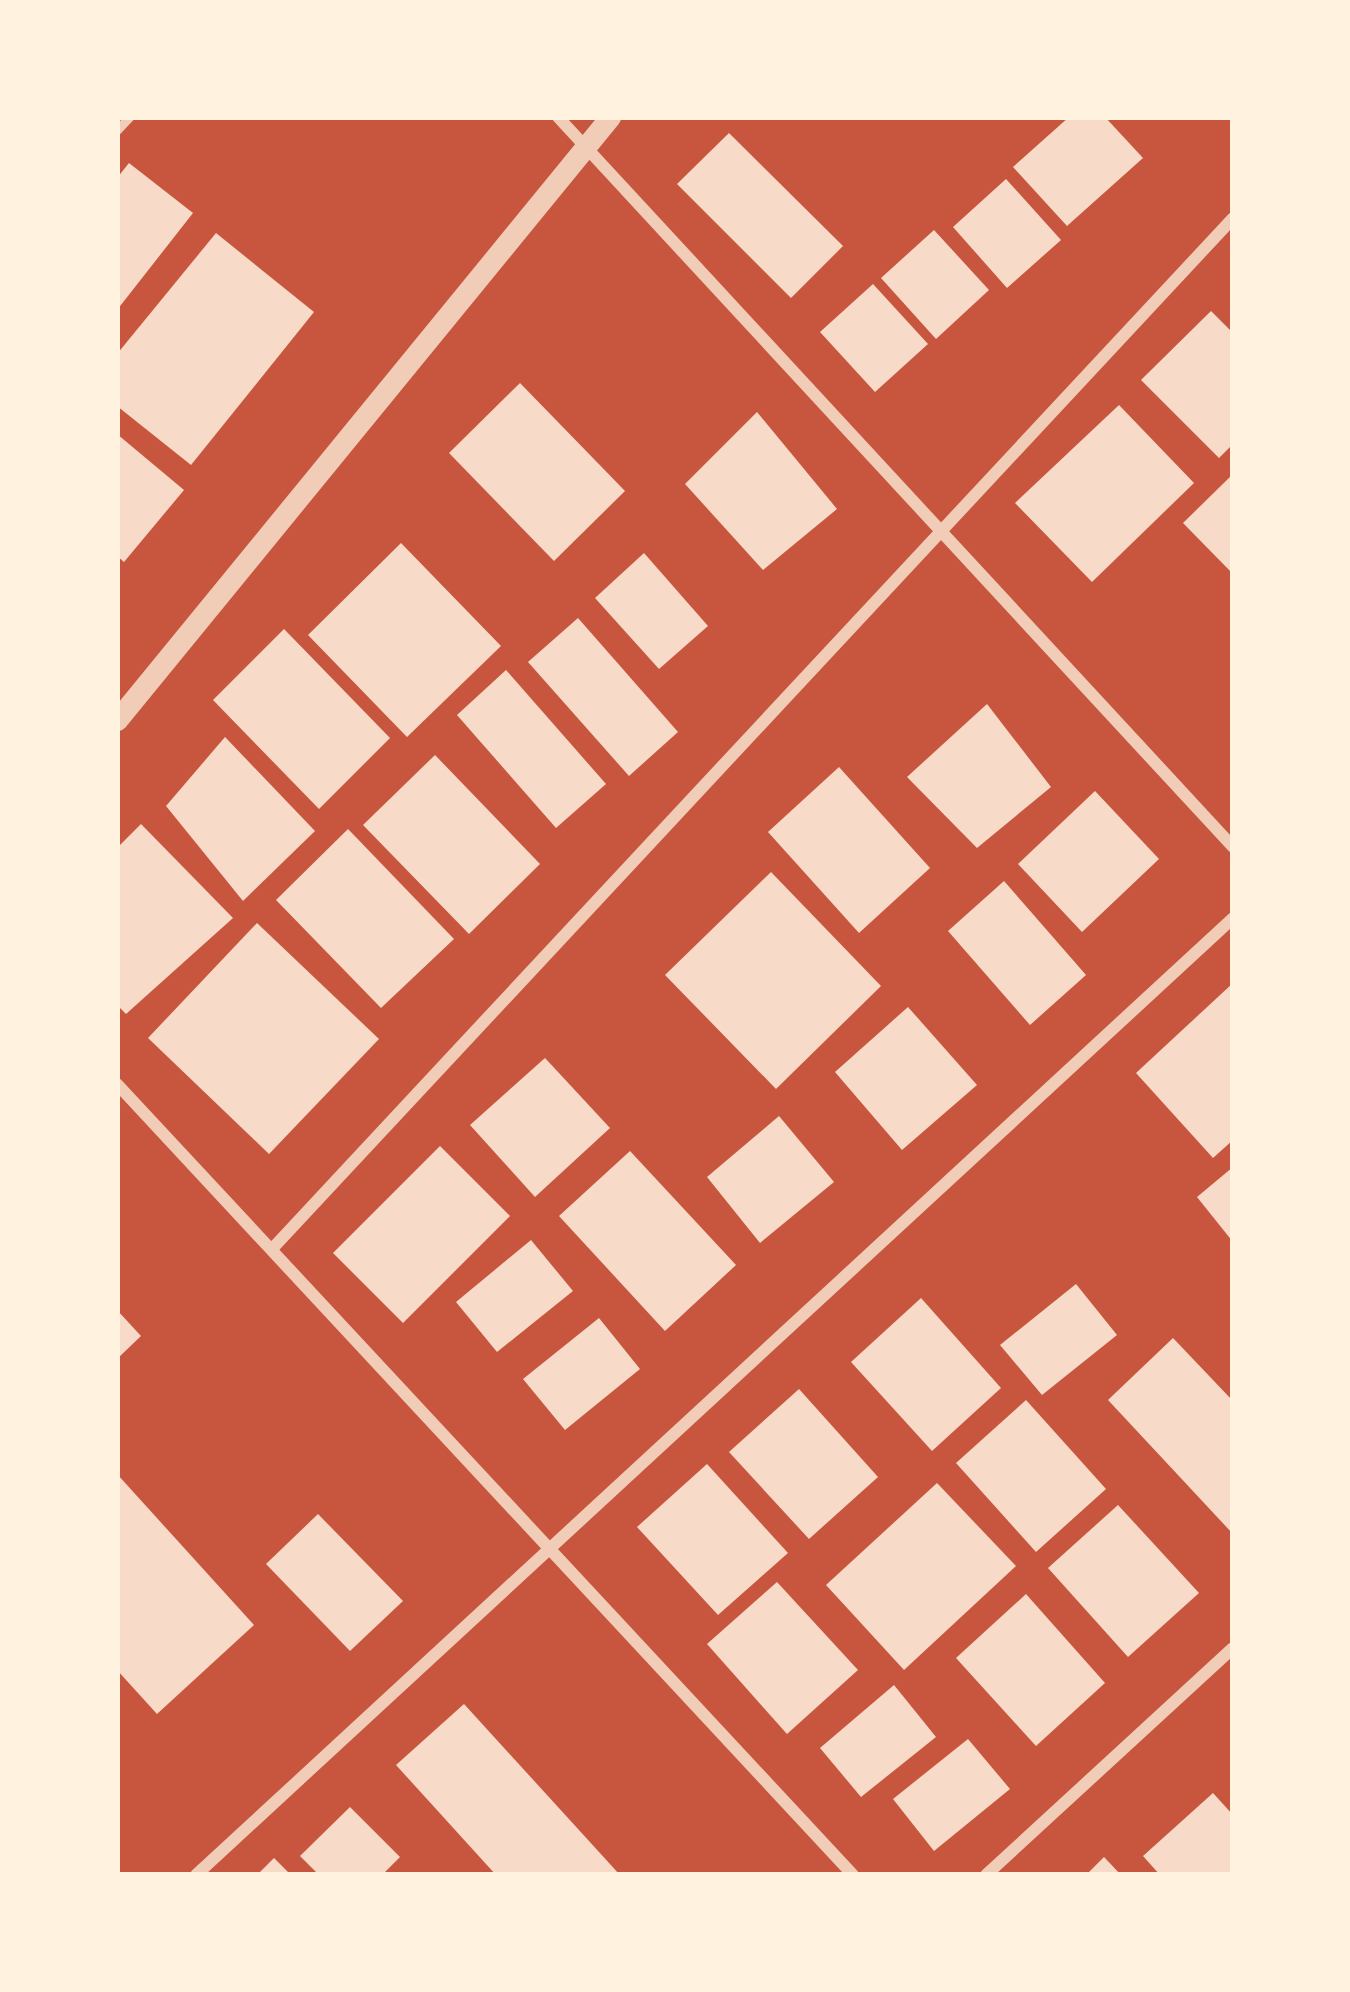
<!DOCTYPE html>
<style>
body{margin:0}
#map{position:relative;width:1350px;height:1992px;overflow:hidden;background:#c8553d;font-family:Rubik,sans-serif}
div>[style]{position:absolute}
.building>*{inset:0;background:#f7dbc8}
.service>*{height:9px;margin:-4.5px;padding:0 4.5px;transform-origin:4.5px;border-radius:4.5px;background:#f1ccb7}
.minor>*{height:12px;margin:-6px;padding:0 6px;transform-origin:6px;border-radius:6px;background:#f1ccb7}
.tertiary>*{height:21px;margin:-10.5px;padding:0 10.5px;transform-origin:10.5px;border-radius:10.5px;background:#f1ccb7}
span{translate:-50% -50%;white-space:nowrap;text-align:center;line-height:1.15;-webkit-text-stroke:9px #fff3e0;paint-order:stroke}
.frame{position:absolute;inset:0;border:120px solid #fff3e0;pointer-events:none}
</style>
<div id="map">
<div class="building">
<i style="clip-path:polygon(1069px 117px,1105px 117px,1143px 158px,1067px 226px,1013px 167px)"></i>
<i style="clip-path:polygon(729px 133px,843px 246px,791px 298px,677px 184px)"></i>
<i style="clip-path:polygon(129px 163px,193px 213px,117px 310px,117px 178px)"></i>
<i style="clip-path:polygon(1006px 179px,1061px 240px,1007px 288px,953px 227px)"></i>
<i style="clip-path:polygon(934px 230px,989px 290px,936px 339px,881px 278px)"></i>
<i style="clip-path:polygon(216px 233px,314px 312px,191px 465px,117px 406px,117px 354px)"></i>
<i style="clip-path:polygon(873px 284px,928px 344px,875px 392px,820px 332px)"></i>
<i style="clip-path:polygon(1211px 311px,1233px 333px,1233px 444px,1219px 458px,1141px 380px)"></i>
<i style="clip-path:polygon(520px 383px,625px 491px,554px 561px,449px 453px)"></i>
<i style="clip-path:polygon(1119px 405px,1194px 483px,1092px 582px,1015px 503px)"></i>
<i style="clip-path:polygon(757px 412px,837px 509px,763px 570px,685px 484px)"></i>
<i style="clip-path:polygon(117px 434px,184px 490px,124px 562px,117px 556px)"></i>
<i style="clip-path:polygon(1233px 474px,1233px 574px,1183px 523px)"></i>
<i style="clip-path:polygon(401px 543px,501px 646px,407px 737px,308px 635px)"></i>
<i style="clip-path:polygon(644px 553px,708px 626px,659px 669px,595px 598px)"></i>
<i style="clip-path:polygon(578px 618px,678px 732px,629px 776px,528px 662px)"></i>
<i style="clip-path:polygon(284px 629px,390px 738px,319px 809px,213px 700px)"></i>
<i style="clip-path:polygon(506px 670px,606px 784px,556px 828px,457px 715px)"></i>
<i style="clip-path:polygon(987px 704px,1051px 787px,977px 848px,907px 777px)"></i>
<i style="clip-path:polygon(225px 737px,315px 831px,243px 901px,166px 806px)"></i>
<i style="clip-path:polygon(435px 755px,540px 864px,469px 934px,363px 825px)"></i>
<i style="clip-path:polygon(839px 767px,930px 868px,859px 933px,768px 832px)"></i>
<i style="clip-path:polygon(1095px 791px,1159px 859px,1082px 932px,1018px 864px)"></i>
<i style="clip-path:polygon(141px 824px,233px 918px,126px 1014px,117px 1005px,117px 848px)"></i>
<i style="clip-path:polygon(348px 829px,454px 939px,381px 1008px,276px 900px)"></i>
<i style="clip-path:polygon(771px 872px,881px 986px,776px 1089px,665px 975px)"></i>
<i style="clip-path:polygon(1004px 881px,1086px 975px,1030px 1025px,948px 931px)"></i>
<i style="clip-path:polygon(257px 923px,379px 1039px,269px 1154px,148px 1038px)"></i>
<i style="clip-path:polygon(1233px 983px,1233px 1140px,1213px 1158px,1136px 1073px)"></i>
<i style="clip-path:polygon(908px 1007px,977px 1085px,902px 1150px,835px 1072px)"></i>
<i style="clip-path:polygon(545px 1058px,610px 1128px,535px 1197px,470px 1125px)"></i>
<i style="clip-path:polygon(779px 1116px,834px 1182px,760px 1243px,707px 1177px)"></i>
<i style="clip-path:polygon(440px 1146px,510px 1216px,403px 1323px,333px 1253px)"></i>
<i style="clip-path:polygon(630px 1151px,736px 1265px,665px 1331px,559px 1216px)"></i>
<i style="clip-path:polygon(1233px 1167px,1233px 1242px,1197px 1197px)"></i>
<i style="clip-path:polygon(531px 1240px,573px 1291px,497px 1352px,456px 1302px)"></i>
<i style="clip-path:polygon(1076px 1284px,1117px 1335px,1042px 1395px,1000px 1345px)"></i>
<i style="clip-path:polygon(921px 1298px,1001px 1388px,932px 1451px,851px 1362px)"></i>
<i style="clip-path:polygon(117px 1310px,141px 1336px,117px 1359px)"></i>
<i style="clip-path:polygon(599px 1318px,640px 1369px,565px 1430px,523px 1379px)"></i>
<i style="clip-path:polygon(1173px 1338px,1233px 1401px,1233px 1534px,1108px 1400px)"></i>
<i style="clip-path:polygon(799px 1389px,878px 1477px,809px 1539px,729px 1452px)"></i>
<i style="clip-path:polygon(1026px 1400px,1106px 1489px,1036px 1552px,956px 1463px)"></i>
<i style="clip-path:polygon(707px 1464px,788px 1553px,718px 1615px,637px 1527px)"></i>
<i style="clip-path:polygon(117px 1474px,254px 1625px,157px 1714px,117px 1670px)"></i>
<i style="clip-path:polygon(937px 1483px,1016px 1566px,904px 1670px,826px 1585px)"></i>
<i style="clip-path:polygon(1118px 1505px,1199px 1593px,1128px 1657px,1048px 1568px)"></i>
<i style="clip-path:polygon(318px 1514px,403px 1601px,350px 1651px,266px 1564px)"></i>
<i style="clip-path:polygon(777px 1582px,858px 1670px,787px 1734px,707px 1644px)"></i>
<i style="clip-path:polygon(1026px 1594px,1105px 1683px,1036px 1746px,956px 1658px)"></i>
<i style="clip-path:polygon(894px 1685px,936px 1737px,861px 1797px,820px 1748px)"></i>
<i style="clip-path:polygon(464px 1704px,620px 1875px,496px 1875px,396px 1765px)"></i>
<i style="clip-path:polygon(968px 1739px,1010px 1789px,934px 1851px,893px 1799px)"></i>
<i style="clip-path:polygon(1213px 1793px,1233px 1815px,1233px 1875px,1160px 1875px,1143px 1856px)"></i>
<i style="clip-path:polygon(350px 1807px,400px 1857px,382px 1875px,319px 1875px,300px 1856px)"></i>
<i style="clip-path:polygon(1104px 1857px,1121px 1875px,1086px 1875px)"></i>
<i style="clip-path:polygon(274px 1858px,291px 1875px,257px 1875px)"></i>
</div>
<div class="service">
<i style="left:117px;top:130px;width:18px;rotate:-47deg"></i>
</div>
<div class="minor">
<i style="left:558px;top:117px;width:994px;rotate:47.24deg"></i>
<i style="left:117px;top:1084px;width:1080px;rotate:47.06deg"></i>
<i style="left:272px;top:1249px;width:1409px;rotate:-47.01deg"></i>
<i style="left:196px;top:1875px;width:1411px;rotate:-42.7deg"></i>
<i style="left:986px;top:1875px;width:335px;rotate:-42.6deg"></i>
</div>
<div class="tertiary">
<i style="left:117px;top:720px;width:779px;rotate:-50.73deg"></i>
</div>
<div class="frame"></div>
</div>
